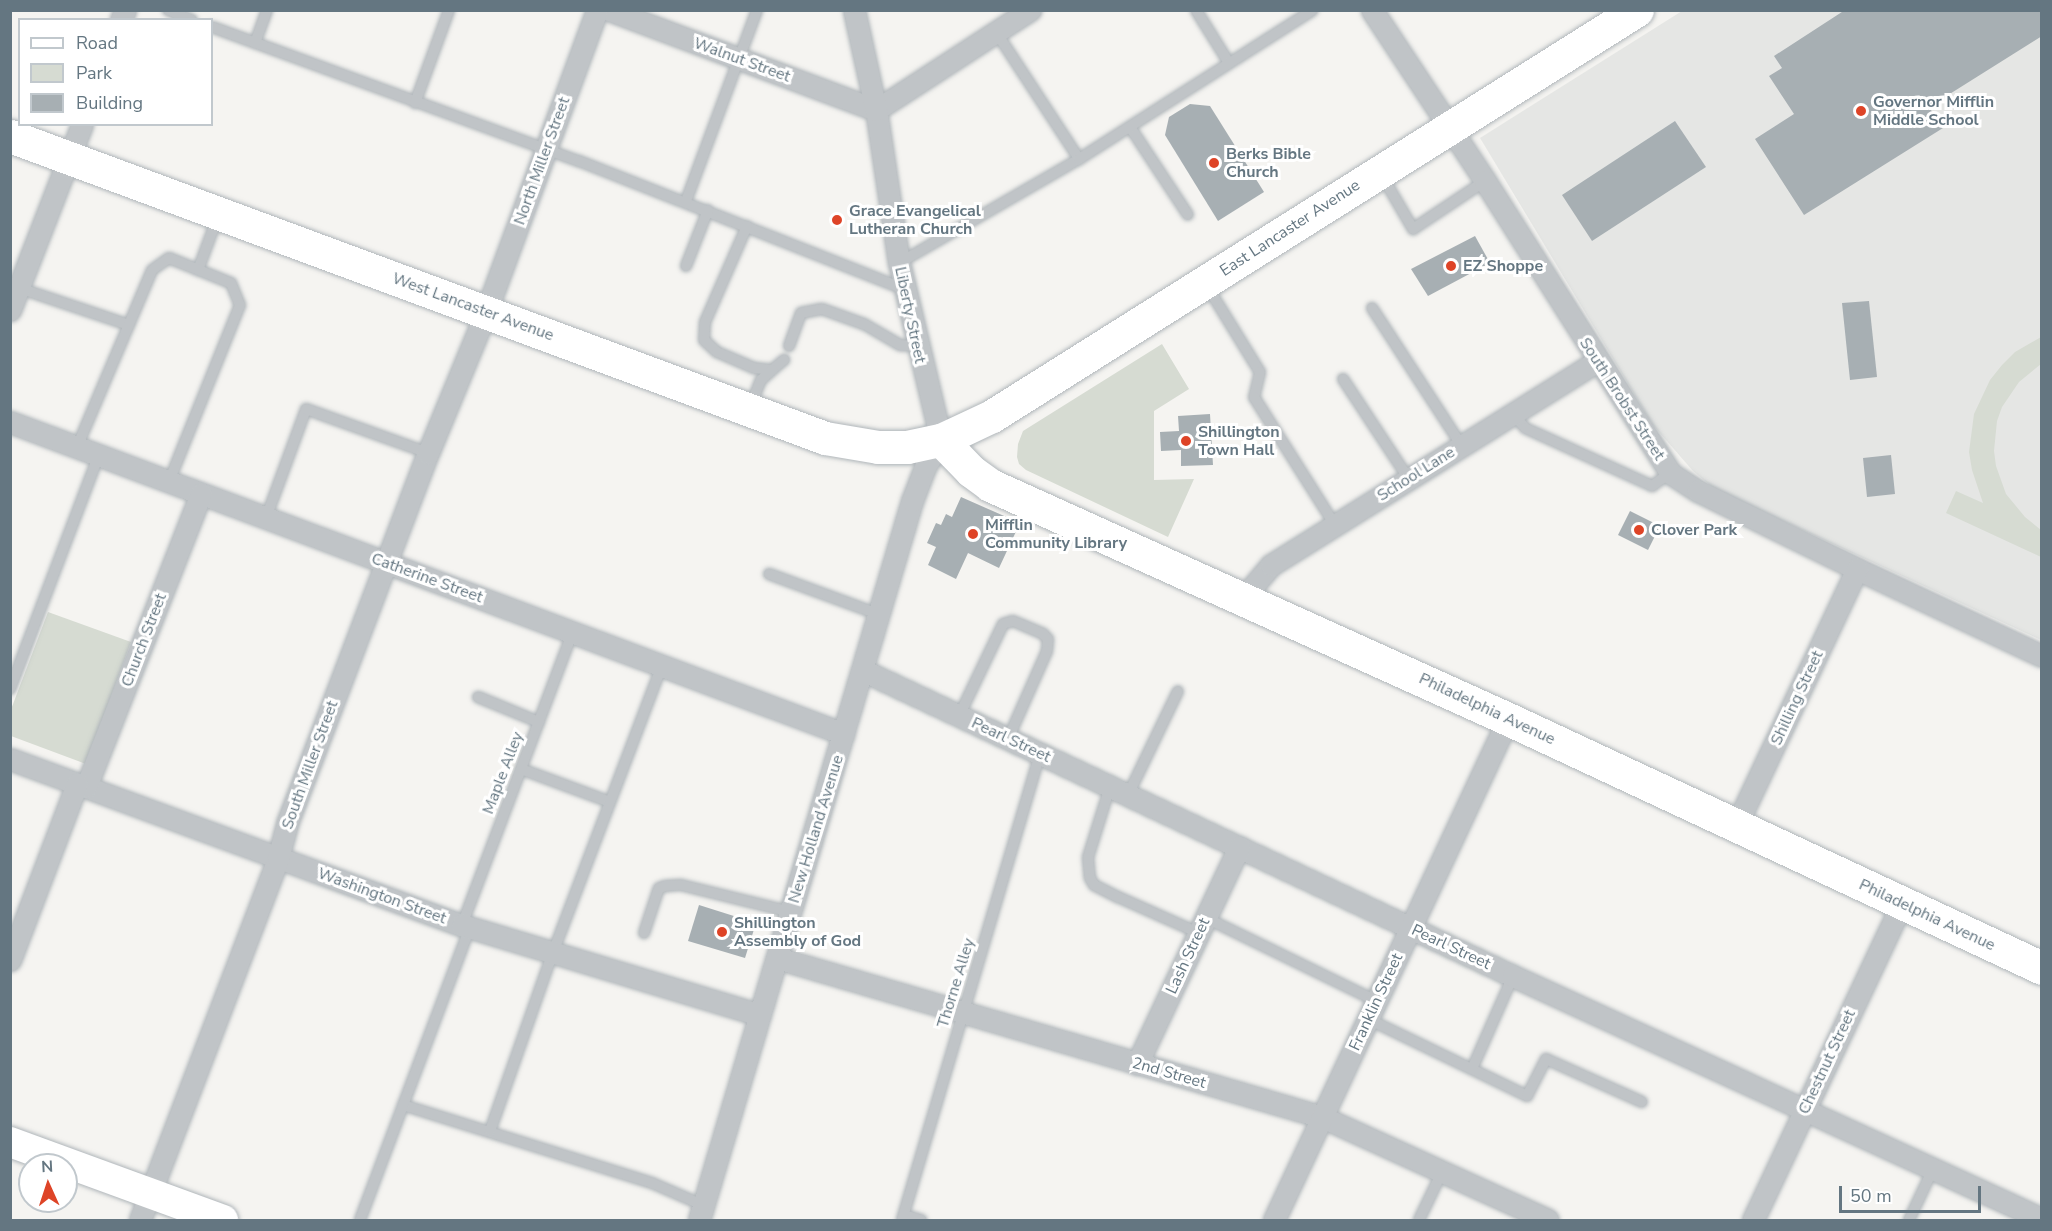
<!DOCTYPE html>
<style>
body{margin:0}
#map{position:relative;width:2052px;height:1231px;overflow:hidden;background:#f5f4f1;font-family:"Nunito Sans",sans-serif}
div>[style]{position:absolute}
.built>*{inset:0;background:#e5e6e4}
.green>*{inset:0;background:#d6dbd2}
.building>*{inset:0;background:#a7afb3}
.roads{filter:drop-shadow(0 0 2px #b0b6ba) drop-shadow(0 0 2px #b0b6ba)}
.lane>*{height:10px;margin:-5px;padding:0 5px;transform-origin:5px;border-radius:5px;background:#c0c4c7}
.street>*{height:21px;margin:-10.5px;padding:0 10.5px;transform-origin:10.5px;border-radius:10.5px;background:#c0c4c7}
.secondary>*{height:30px;margin:-15px;padding:0 15px;transform-origin:15px;border-radius:15px;background:#fff}
.primary>*{height:33px;margin:-16.5px;padding:0 16.5px;transform-origin:16.5px;border-radius:16.5px;background:#fff}
.dots>*{width:16px;height:16px;translate:-50% -50%;box-sizing:border-box;border:3px solid #fff;border-radius:50%}
span{translate:-50% -50%;white-space:nowrap;text-align:center;line-height:1.15;-webkit-text-stroke:6px #fff;paint-order:stroke}
.street-label{font-size:16px;color:#647681}
.poi-label{font-size:16px;color:#647681;font-weight:700}
.left{translate:0 -50%;text-align:left}
.frame{position:absolute;inset:0;border:12px solid #647681;pointer-events:none}
.legend{position:absolute;left:18px;top:18px;width:195px;height:108px;box-sizing:border-box;background:#fff;border:2px solid #c1c8cd;margin:0;padding:8px 10px;list-style:none;font-size:18px;color:#647681}
.legend li{display:flex;align-items:center;gap:12px;height:30px}
.legend b{width:30px;border:2px solid #c1c8cd}
.north{position:absolute;left:18px;top:1153px;width:60px;height:60px;box-sizing:border-box;background:#fff;border:2px solid #c1c8cd;border-radius:50%;rotate:357deg;font-size:16px;font-weight:700;line-height:24px;text-align:center;color:#647681}
.north::after{content:'';display:block;margin:auto;width:21px;height:27px;background:#de4427;clip-path:polygon(50% 0,100% 100%,50% 72%,0 100%)}
.scale{position:absolute;left:1839px;top:1186px;width:142px;height:27px;box-sizing:border-box;border:3px solid #647681;border-top:0;padding-left:8px;font-size:18px;line-height:21px;white-space:nowrap;color:#647681;-webkit-text-stroke:4px #fff;paint-order:stroke}
</style>
<div id="map">
<div class="built">
<i style="clip-path:polygon(1682px 11px,2041px 11px,2041px 640px,1716px 490px,1693px 471px,1653px 425px,1480px 138px)"></i>
</div>
<div class="green">
<i style="clip-path:polygon(2041px 337px,2041px 364px,2019px 382px,2002px 407px,1997px 421px,1994px 451px,1996px 466px,2006px 494px,2025px 517px,2041px 530px,2041px 557px,1946px 513px,1956px 491px,1983px 503px,1972px 470px,1969px 452px,1974px 414px,1990px 380px,2002px 365px,2015px 352px)"></i>
<i style="clip-path:polygon(1162px 344px,1189px 389px,1154px 411px,1154px 480px,1194px 479px,1168px 537px,1026px 470px,1019px 464px,1017px 457px,1018px 444px,1023px 431px)"></i>
<i style="clip-path:polygon(48px 612px,131px 642px,86px 764px,11px 736px,10px 712px)"></i>
</div>
<div class="building">
<i style="clip-path:polygon(1845px 10px,2042px 10px,2042px 36px,1929px 107px,1943px 128px,1804px 215px,1755px 139px,1794px 114px,1769px 76px,1782px 68px,1774px 56px)"></i>
<i style="clip-path:polygon(1190px 104px,1210px 106px,1264px 192px,1218px 221px,1165px 135px,1169px 117px)"></i>
<i style="clip-path:polygon(1675px 121px,1706px 167px,1592px 241px,1562px 195px)"></i>
<i style="clip-path:polygon(1475px 236px,1490px 263px,1428px 296px,1411px 269px)"></i>
<i style="clip-path:polygon(1869px 301px,1877px 377px,1850px 380px,1842px 303px)"></i>
<i style="clip-path:polygon(1210px 414px,1213px 465px,1181px 466px,1181px 450px,1161px 451px,1160px 432px,1179px 431px,1178px 416px)"></i>
<i style="clip-path:polygon(1891px 455px,1895px 494px,1867px 497px,1863px 458px)"></i>
<i style="clip-path:polygon(961px 497px,1020px 523px,999px 568px,968px 553px,956px 579px,928px 565px,936px 547px,927px 543px,936px 523px,941px 525px,946px 514px,952px 517px)"></i>
<i style="clip-path:polygon(1630px 511px,1660px 526px,1648px 550px,1618px 535px)"></i>
<i style="clip-path:polygon(699px 905px,756px 923px,745px 958px,688px 941px)"></i>
</div>
<div class="roads">
<div class="lane">
<i style="left:168px;top:10px;width:26px;rotate:23deg"></i>
<i style="left:1196px;top:10px;width:62px;rotate:58.1deg"></i>
<i style="left:212px;top:27px;width:391px;rotate:20.1deg"></i>
<i style="left:579px;top:161px;width:349px;rotate:21.5deg"></i>
<i style="left:996px;top:32px;width:152px;rotate:56.8deg"></i>
<i style="left:255px;top:43px;width:35px;rotate:-70deg"></i>
<i style="left:415px;top:103px;width:99px;rotate:-69.9deg"></i>
<i style="left:1130px;top:127px;width:105px;rotate:56.6deg"></i>
<i style="left:1381px;top:174px;width:64px;rotate:59.8deg"></i>
<i style="left:1413px;top:229px;width:87px;rotate:-33.7deg"></i>
<i style="left:686px;top:201px;width:204px;rotate:-69.6deg"></i>
<i style="left:747px;top:226px;width:105px;rotate:113.6deg"></i>
<i style="left:705px;top:322px;width:18px;rotate:93deg"></i>
<i style="left:704px;top:340px;width:18px;rotate:43deg"></i>
<i style="left:717px;top:352px;width:40px;rotate:23.4deg"></i>
<i style="left:754px;top:368px;width:18px;rotate:6deg"></i>
<i style="left:772px;top:370px;width:16px;rotate:-40deg"></i>
<i style="left:899px;top:263px;width:208px;rotate:-30deg"></i>
<i style="left:1079px;top:159px;width:277px;rotate:-32.5deg"></i>
<i style="left:686px;top:266px;width:60px;rotate:-68.6deg"></i>
<i style="left:198px;top:270px;width:58px;rotate:-69.7deg"></i>
<i style="left:1207px;top:286px;width:101px;rotate:58.4deg"></i>
<i style="left:1260px;top:372px;width:26px;rotate:103deg"></i>
<i style="left:1254px;top:397px;width:151px;rotate:57.7deg"></i>
<i style="left:19px;top:288px;width:116px;rotate:18.6deg"></i>
<i style="left:1372px;top:308px;width:165px;rotate:56.9deg"></i>
<i style="left:789px;top:346px;width:35px;rotate:-70deg"></i>
<i style="left:801px;top:313px;width:21px;rotate:-11deg"></i>
<i style="left:822px;top:309px;width:45px;rotate:19.7deg"></i>
<i style="left:864px;top:324px;width:42px;rotate:30.3deg"></i>
<i style="left:900px;top:345px;width:17px;rotate:3deg"></i>
<i style="left:1343px;top:379px;width:120px;rotate:56.6deg"></i>
<i style="left:750px;top:408px;width:30px;rotate:-69deg"></i>
<i style="left:761px;top:380px;width:15px;rotate:-42deg"></i>
<i style="left:1513px;top:414px;width:18px;rotate:49deg"></i>
<i style="left:1525px;top:428px;width:140px;rotate:24.5deg"></i>
<i style="left:1652px;top:486px;width:22px;rotate:-36deg"></i>
<i style="left:77px;top:447px;width:192px;rotate:-67deg"></i>
<i style="left:152px;top:270px;width:21px;rotate:-35deg"></i>
<i style="left:169px;top:258px;width:67px;rotate:22deg"></i>
<i style="left:231px;top:283px;width:24px;rotate:68deg"></i>
<i style="left:240px;top:305px;width:191px;rotate:111.9deg"></i>
<i style="left:266px;top:518px;width:116px;rotate:-69.8deg"></i>
<i style="left:306px;top:409px;width:130px;rotate:19.8deg"></i>
<i style="left:769px;top:574px;width:116px;rotate:20.2deg"></i>
<i style="left:10px;top:689px;width:250px;rotate:-69.2deg"></i>
<i style="left:478px;top:697px;width:66px;rotate:22.3deg"></i>
<i style="left:959px;top:716px;width:102px;rotate:-64.4deg"></i>
<i style="left:1003px;top:624px;width:10px;rotate:-17deg"></i>
<i style="left:1013px;top:621px;width:33px;rotate:23deg"></i>
<i style="left:1043px;top:634px;width:7px;rotate:45deg"></i>
<i style="left:1048px;top:639px;width:12px;rotate:95deg"></i>
<i style="left:1047px;top:651px;width:96px;rotate:113.9deg"></i>
<i style="left:521px;top:769px;width:95px;rotate:20.3deg"></i>
<i style="left:1110px;top:787px;width:73px;rotate:107.4deg"></i>
<i style="left:1088px;top:857px;width:21px;rotate:85deg"></i>
<i style="left:1090px;top:878px;width:8px;rotate:60deg"></i>
<i style="left:1094px;top:885px;width:27px;rotate:27deg"></i>
<i style="left:1118px;top:897px;width:89px;rotate:24deg"></i>
<i style="left:1128px;top:795px;width:115px;rotate:-64.3deg"></i>
<i style="left:1206px;top:918px;width:189px;rotate:26deg"></i>
<i style="left:462px;top:925px;width:313px;rotate:-69.3deg"></i>
<i style="left:644px;top:933px;width:47px;rotate:-71.6deg"></i>
<i style="left:659px;top:888px;width:6px;rotate:-18deg"></i>
<i style="left:665px;top:886px;width:16px;rotate:-4deg"></i>
<i style="left:681px;top:885px;width:113px;rotate:13.8deg"></i>
<i style="left:1368px;top:1019px;width:177px;rotate:25.8deg"></i>
<i style="left:1527px;top:1096px;width:42px;rotate:-62.8deg"></i>
<i style="left:1546px;top:1059px;width:105px;rotate:24.1deg"></i>
<i style="left:1472px;top:1069px;width:102px;rotate:-66.2deg"></i>
<i style="left:403px;top:1105px;width:261px;rotate:17.4deg"></i>
<i style="left:652px;top:1183px;width:58px;rotate:23.5deg"></i>
<i style="left:490px;top:1131px;width:187px;rotate:-70.6deg"></i>
<i style="left:552px;top:955px;width:309px;rotate:-69.2deg"></i>
<i style="left:904px;top:1215px;width:18px;rotate:16deg"></i>
<i style="left:360px;top:1220px;width:312px;rotate:-69.4deg"></i>
<i style="left:902px;top:1220px;width:486px;rotate:-73.5deg"></i>
<i style="left:1419px;top:1220px;width:53px;rotate:-64.4deg"></i>
<i style="left:1909px;top:1220px;width:56px;rotate:-64.8deg"></i>
</div>
<div class="street">
<i style="left:609px;top:10px;width:285px;rotate:20.5deg"></i>
<i style="left:876px;top:110px;width:184px;rotate:-33deg"></i>
<i style="left:1372px;top:10px;width:205px;rotate:56.5deg"></i>
<i style="left:1485px;top:181px;width:346px;rotate:57.6deg"></i>
<i style="left:1670px;top:473px;width:33px;rotate:33deg"></i>
<i style="left:1698px;top:491px;width:177px;rotate:26.1deg"></i>
<i style="left:1857px;top:569px;width:204px;rotate:25.2deg"></i>
<i style="left:121px;top:20px;width:11px;rotate:-68deg"></i>
<i style="left:10px;top:310px;width:199px;rotate:-68.8deg"></i>
<i style="left:10px;top:422px;width:890px;rotate:20.51deg"></i>
<i style="left:1243px;top:598px;width:43px;rotate:-49.7deg"></i>
<i style="left:1271px;top:565px;width:385px;rotate:-32deg"></i>
<i style="left:862px;top:670px;width:719px;rotate:25.18deg"></i>
<i style="left:1513px;top:976px;width:582px;rotate:24.67deg"></i>
<i style="left:10px;top:759px;width:482px;rotate:20.2deg"></i>
<i style="left:462px;top:925px;width:311px;rotate:16.8deg"></i>
<i style="left:86px;top:787px;width:315px;rotate:-68.6deg"></i>
<i style="left:1736px;top:826px;width:284px;rotate:-64.8deg"></i>
<i style="left:777px;top:958px;width:568px;rotate:16.26deg"></i>
<i style="left:1322px;top:1117px;width:248px;rotate:24.5deg"></i>
<i style="left:10px;top:960px;width:188px;rotate:-69.2deg"></i>
<i style="left:1137px;top:1064px;width:240px;rotate:-64.8deg"></i>
<i style="left:140px;top:1220px;width:387px;rotate:-69.1deg"></i>
<i style="left:278px;top:858px;width:38px;rotate:-75deg"></i>
<i style="left:288px;top:821px;width:394px;rotate:-69.2deg"></i>
<i style="left:428px;top:453px;width:152px;rotate:-67.6deg"></i>
<i style="left:486px;top:312px;width:322px;rotate:-69.8deg"></i>
<i style="left:699px;top:1220px;width:750px;rotate:-73.5deg"></i>
<i style="left:912px;top:501px;width:36px;rotate:-69deg"></i>
<i style="left:925px;top:467px;width:31px;rotate:-59deg"></i>
<i style="left:941px;top:440px;width:182px;rotate:-103.3deg"></i>
<i style="left:899px;top:263px;width:155px;rotate:-98.5deg"></i>
<i style="left:876px;top:110px;width:102px;rotate:-102.4deg"></i>
<i style="left:1274px;top:1220px;width:553px;rotate:-64.96deg"></i>
<i style="left:1753px;top:1220px;width:350px;rotate:-64.8deg"></i>
</div>
<div class="secondary">
<i style="left:10px;top:1142px;width:227px;rotate:20.1deg"></i>
</div>
<div class="primary">
<i style="left:10px;top:136px;width:869px;rotate:20.33deg"></i>
<i style="left:825px;top:438px;width:54px;rotate:9.6deg"></i>
<i style="left:878px;top:447px;width:29px"></i>
<i style="left:907px;top:447px;width:35px;rotate:-12deg"></i>
<i style="left:941px;top:440px;width:56px;rotate:-25.2deg"></i>
<i style="left:992px;top:416px;width:762px;rotate:-32.19deg"></i>
<i style="left:941px;top:440px;width:43px;rotate:45.9deg"></i>
<i style="left:971px;top:471px;width:24px;rotate:36deg"></i>
<i style="left:990px;top:485px;width:568px;rotate:24.31deg"></i>
<i style="left:1508px;top:719px;width:589px;rotate:25deg"></i>
</div>
</div>
<div class="dots">
<i style="left:1861px;top:111px;background:#de4427"></i>
<i style="left:1214px;top:163px;background:#de4427"></i>
<i style="left:837px;top:220px;background:#de4427"></i>
<i style="left:1451px;top:266px;background:#de4427"></i>
<i style="left:1186px;top:441px;background:#de4427"></i>
<i style="left:1639px;top:530px;background:#de4427"></i>
<i style="left:973px;top:534px;background:#de4427"></i>
<i style="left:722px;top:932px;background:#de4427"></i>
</div>
<div class="street-label">
<span style="left:742px;top:60px;rotate:20deg">Walnut Street</span>
<span style="left:542px;top:161px;rotate:-70deg">North Miller Street</span>
<span style="left:1290px;top:228px;rotate:-33deg">East Lancaster Avenue</span>
<span style="left:473px;top:307px;rotate:20deg">West Lancaster Avenue</span>
<span style="left:910px;top:315px;rotate:78deg">Liberty Street</span>
<span style="left:1622px;top:399px;rotate:57deg">South Brobst Street</span>
<span style="left:1416px;top:474px;rotate:-32deg">School Lane</span>
<span style="left:427px;top:578px;rotate:20deg">Catherine Street</span>
<span style="left:144px;top:640px;rotate:-69deg">Church Street</span>
<span style="left:1797px;top:698px;rotate:-65deg">Shilling Street</span>
<span style="left:1487px;top:709px;rotate:25deg">Philadelphia Avenue</span>
<span style="left:1011px;top:740px;rotate:25deg">Pearl Street</span>
<span style="left:310px;top:765px;rotate:-70deg">South Miller Street</span>
<span style="left:503px;top:773px;rotate:-69deg">Maple Alley</span>
<span style="left:816px;top:829px;rotate:-73deg">New Holland Avenue</span>
<span style="left:382px;top:896px;rotate:20deg">Washington Street</span>
<span style="left:1927px;top:915px;rotate:25deg">Philadelphia Avenue</span>
<span style="left:1451px;top:947px;rotate:25deg">Pearl Street</span>
<span style="left:1188px;top:956px;rotate:-65deg">Lash Street</span>
<span style="left:956px;top:983px;rotate:-73deg">Thorne Alley</span>
<span style="left:1376px;top:1002px;rotate:-65deg">Franklin Street</span>
<span style="left:1827px;top:1062px;rotate:-65deg">Chestnut Street</span>
<span style="left:1169px;top:1073px;rotate:16deg">2nd Street</span>
</div>
<div class="poi-label">
<span class="left" style="left:1873px;top:111px">Governor Mifflin<br>Middle School</span>
<span class="left" style="left:1226px;top:163px">Berks Bible<br>Church</span>
<span class="left" style="left:849px;top:220px">Grace Evangelical<br>Lutheran Church</span>
<span class="left" style="left:1463px;top:266px">EZ Shoppe</span>
<span class="left" style="left:1198px;top:441px">Shillington<br>Town Hall</span>
<span class="left" style="left:985px;top:534px">Mifflin<br>Community Library</span>
<span class="left" style="left:1651px;top:530px">Clover Park</span>
<span class="left" style="left:734px;top:932px">Shillington<br>Assembly of God</span>
</div>
<div class="frame"></div>
<ul class="legend">
<li><b style="height:8px;background:#fff"></b>Road</li>
<li><b style="height:16px;background:#d6dbd2"></b>Park</li>
<li><b style="height:16px;background:#a7afb3"></b>Building</li>
</ul>
<div class="north">N</div>
<div class="scale">50 m</div>
</div>
